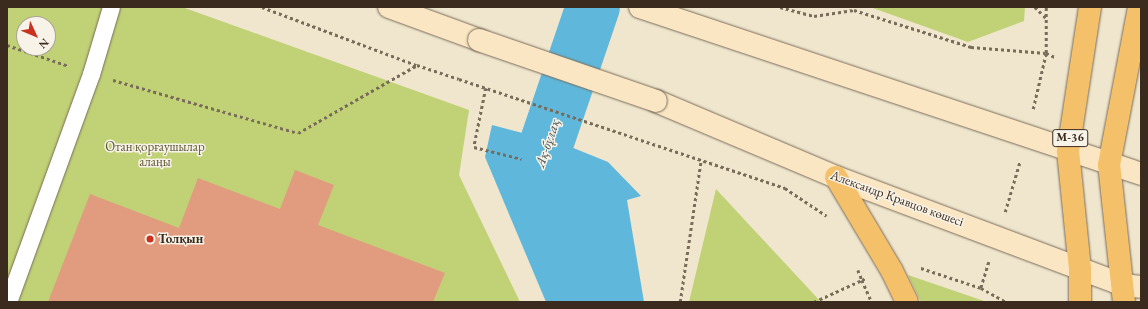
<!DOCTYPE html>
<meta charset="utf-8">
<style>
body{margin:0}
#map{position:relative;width:1148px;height:309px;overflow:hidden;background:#efe6cd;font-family:"EB Garamond",serif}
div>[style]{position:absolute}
.green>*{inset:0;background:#c0d275}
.water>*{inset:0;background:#5fb8dc}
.river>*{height:54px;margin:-27px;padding:0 27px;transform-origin:27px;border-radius:27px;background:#5fb8dc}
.building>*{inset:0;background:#e19b7e}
.path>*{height:2.5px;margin-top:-1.25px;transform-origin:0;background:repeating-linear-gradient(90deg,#7a6c5b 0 3px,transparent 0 6px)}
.roads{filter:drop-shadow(0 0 1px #7a6c5b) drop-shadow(0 0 1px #7a6c5b)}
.service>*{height:17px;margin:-8.5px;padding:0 8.5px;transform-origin:8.5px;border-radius:8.5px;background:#fff}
.secondary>*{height:22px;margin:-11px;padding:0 11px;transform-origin:11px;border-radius:11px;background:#fbe6c3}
.primary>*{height:22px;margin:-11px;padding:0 11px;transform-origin:11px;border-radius:11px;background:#f4c16a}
.path-bridge>*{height:2.5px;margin-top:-1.25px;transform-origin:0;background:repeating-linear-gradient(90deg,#7a6c5b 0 3px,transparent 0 6px)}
.bridges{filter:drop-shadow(0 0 1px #7a6c5b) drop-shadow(0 0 1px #7a6c5b)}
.secondary-bridge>*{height:22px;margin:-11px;padding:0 11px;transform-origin:11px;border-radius:11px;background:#fbe6c3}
.dots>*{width:11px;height:11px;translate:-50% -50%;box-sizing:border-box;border:2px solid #f7f3e8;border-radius:50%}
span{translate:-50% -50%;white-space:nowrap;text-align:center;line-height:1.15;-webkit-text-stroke:3px #f7f3e8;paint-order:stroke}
.shield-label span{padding:1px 3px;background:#f7f3e8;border:1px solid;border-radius:3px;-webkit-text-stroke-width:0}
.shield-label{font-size:12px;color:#3b2a1e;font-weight:700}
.park-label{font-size:13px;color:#5c5434}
.street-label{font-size:13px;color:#3b2a1e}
.poi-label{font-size:13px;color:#3b2a1e;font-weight:700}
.left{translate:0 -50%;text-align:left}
.water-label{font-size:14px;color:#465557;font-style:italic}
.frame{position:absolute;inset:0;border:8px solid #3b2a1e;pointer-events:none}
.north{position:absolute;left:16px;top:16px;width:40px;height:40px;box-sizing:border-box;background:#f7f3e8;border:1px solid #aca397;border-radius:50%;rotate:134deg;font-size:11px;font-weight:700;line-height:16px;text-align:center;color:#3b2a1e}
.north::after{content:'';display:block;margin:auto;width:14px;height:18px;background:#c8321e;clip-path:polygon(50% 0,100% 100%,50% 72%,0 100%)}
</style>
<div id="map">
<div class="green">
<i style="clip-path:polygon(evenodd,7px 7px,182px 7px,469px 110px,459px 175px,520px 302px,7px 302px,7px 7px,24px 24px,48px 24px,48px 48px,24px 48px,24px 24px)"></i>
<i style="clip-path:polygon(870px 7px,1025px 7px,1024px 21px,968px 42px)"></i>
<i style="clip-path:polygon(716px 189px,821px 302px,689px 302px)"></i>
<i style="clip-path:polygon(908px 275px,987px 302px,921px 302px)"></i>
</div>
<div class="water">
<i style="clip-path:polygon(492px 125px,561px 143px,608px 162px,641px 196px,627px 200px,644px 302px,546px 302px,485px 157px)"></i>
</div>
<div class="river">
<i style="left:575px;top:302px;width:131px;rotate:-107.7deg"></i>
<i style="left:535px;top:177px;width:180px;rotate:-71.2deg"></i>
</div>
<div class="building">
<i style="clip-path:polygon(295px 170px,334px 185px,318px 225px,445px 273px,433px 302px,48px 302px,90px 194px,179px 228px,198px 178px,280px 209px)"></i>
</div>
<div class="path">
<i style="left:262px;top:7px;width:165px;rotate:20.6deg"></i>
<i style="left:780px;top:7px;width:35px;rotate:15deg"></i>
<i style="left:814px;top:16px;width:40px;rotate:-8.5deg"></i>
<i style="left:854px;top:10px;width:123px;rotate:17.5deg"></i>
<i style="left:971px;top:47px;width:75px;rotate:4.6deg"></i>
<i style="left:1046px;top:53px;width:46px;rotate:-90deg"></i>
<i style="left:1035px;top:7px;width:16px;rotate:45deg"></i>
<i style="left:7px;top:45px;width:65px;rotate:18.7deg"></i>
<i style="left:113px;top:80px;width:192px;rotate:16deg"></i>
<i style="left:298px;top:133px;width:137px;rotate:-29.7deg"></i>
<i style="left:417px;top:65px;width:44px;rotate:18.4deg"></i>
<i style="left:486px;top:88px;width:60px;rotate:101.5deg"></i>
<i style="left:474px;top:147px;width:49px;rotate:14deg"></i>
<i style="left:1033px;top:109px;width:57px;rotate:-76.9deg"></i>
<i style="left:1046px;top:53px;width:10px;rotate:24deg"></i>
<i style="left:641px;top:140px;width:152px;rotate:18.4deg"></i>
<i style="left:785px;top:188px;width:50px;rotate:33.7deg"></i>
<i style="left:1005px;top:212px;width:53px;rotate:-73.6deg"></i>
<i style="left:989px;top:262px;width:27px;rotate:107deg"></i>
<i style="left:981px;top:288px;width:29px;rotate:29deg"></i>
<i style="left:921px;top:268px;width:63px;rotate:18.4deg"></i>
<i style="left:858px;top:270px;width:11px;rotate:68deg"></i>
<i style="left:862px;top:280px;width:4px;rotate:-27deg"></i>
<i style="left:680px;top:302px;width:144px;rotate:-81.6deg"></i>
<i style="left:814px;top:302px;width:53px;rotate:-24.6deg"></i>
<i style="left:862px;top:280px;width:24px;rotate:66deg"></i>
</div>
<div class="roads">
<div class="service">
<i style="left:8px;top:302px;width:243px;rotate:-70deg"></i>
<i style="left:91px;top:74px;width:70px;rotate:-73.4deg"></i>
</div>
<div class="secondary">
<i style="left:389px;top:7px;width:96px;rotate:20.1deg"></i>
<i style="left:640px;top:7px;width:528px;rotate:18.43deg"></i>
<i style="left:656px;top:101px;width:195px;rotate:22.9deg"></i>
<i style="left:836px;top:177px;width:307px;rotate:20.6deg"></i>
<i style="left:1123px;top:285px;width:18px;rotate:6deg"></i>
</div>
<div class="primary">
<i style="left:836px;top:177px;width:109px;rotate:59.2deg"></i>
<i style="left:892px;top:271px;width:34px;rotate:64deg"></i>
<i style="left:1080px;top:302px;width:33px;rotate:-90deg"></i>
<i style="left:1080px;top:269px;width:119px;rotate:-95.8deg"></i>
<i style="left:1068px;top:151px;width:146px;rotate:-81.3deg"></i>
<i style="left:1124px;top:302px;width:138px;rotate:-96.2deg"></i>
<i style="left:1109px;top:165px;width:161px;rotate:-79.2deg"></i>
</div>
</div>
<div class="path-bridge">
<i style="left:459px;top:79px;width:192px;rotate:18.5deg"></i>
</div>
<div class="bridges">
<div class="secondary-bridge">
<i style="left:479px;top:40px;width:187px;rotate:19deg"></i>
</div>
</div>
<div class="dots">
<i style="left:150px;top:239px;background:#c8321e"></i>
</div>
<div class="shield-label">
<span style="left:1070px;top:138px">M-36</span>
</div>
<div class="park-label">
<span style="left:155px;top:155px">Отан қорғаушылар<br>алаңы</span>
</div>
<div class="street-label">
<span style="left:897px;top:199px;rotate:20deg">Александр Кравцов көшесі</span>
</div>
<div class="poi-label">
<span class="left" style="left:158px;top:239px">Толқын</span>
</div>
<div class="water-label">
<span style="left:547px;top:143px;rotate:-71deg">Ақ-бұлақ</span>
</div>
<div class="frame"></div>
<div class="north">N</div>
</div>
